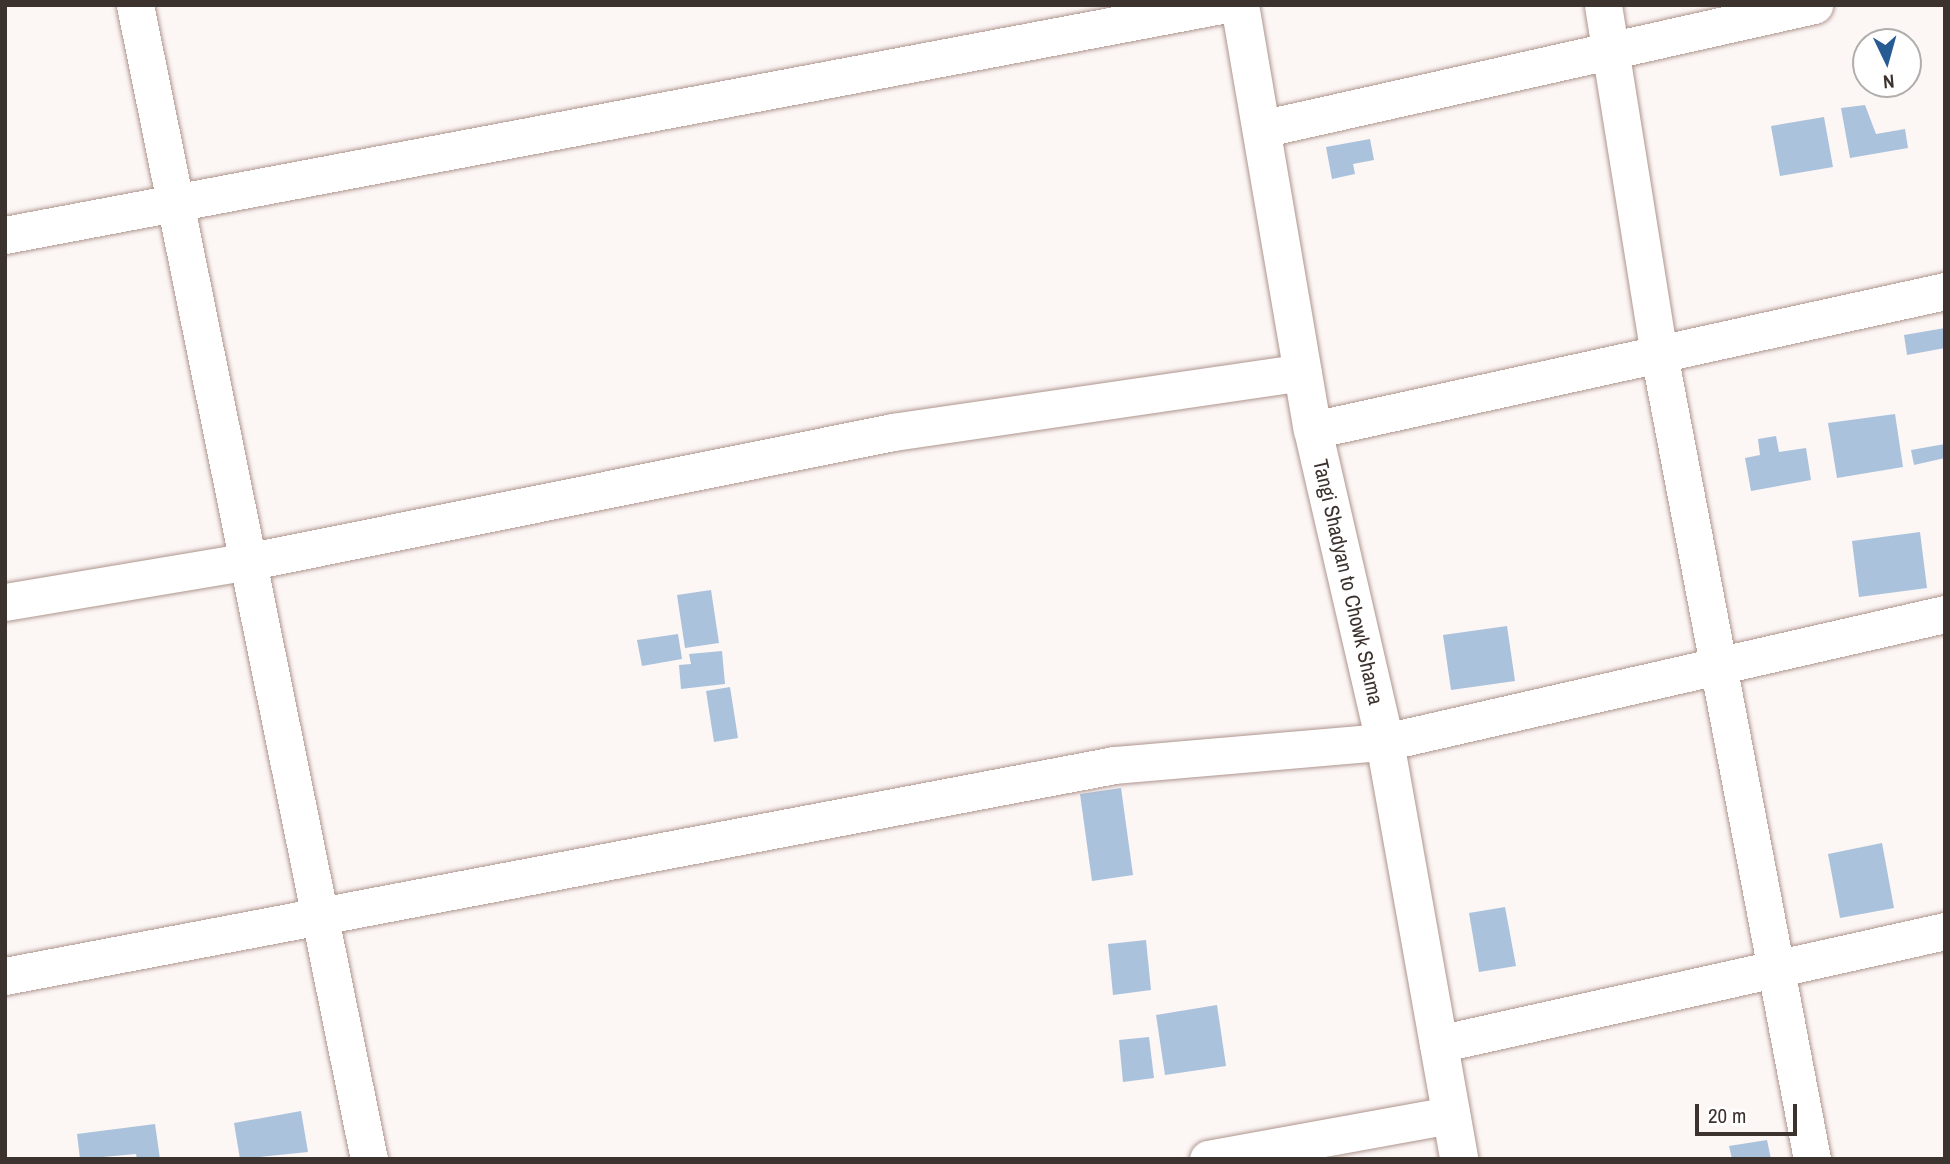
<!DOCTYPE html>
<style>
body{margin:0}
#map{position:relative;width:1950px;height:1164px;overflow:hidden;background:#fcf6f5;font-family:"Archivo Narrow",sans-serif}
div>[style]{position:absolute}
.building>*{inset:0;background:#abc2dc}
.roads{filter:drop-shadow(0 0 2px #ae958d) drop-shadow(0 0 2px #ae958d)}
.street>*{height:37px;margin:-18.5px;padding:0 18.5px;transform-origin:18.5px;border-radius:18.5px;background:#fff}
.primary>*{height:38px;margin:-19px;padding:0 19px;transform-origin:19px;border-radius:19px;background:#fff}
span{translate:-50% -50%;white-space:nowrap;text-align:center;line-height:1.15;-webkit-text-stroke:7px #fff;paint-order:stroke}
.street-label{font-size:21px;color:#3c322e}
.frame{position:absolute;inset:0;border:7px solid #3c322e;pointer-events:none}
.north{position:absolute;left:1852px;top:28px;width:70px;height:70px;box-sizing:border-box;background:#fff;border:2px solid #b1adab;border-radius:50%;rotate:175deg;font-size:19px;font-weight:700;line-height:28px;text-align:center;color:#3c322e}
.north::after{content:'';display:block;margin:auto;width:24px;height:32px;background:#265b93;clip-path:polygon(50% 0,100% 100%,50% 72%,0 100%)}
.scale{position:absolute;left:1695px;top:1104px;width:102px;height:32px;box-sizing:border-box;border:4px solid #3c322e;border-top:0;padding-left:9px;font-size:21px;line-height:24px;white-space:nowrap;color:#3c322e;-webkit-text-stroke:5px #fff;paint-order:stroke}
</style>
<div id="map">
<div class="building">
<i style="clip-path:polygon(1865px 105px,1876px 134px,1905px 129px,1908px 148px,1850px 158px,1841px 108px)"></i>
<i style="clip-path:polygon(1824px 117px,1833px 167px,1780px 176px,1771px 126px)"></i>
<i style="clip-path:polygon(1370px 139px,1374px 160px,1353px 164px,1355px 174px,1332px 179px,1326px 147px)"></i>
<i style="clip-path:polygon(1945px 328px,1945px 348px,1907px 355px,1904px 335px)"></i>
<i style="clip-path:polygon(1895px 414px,1903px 467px,1837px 478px,1828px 423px)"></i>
<i style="clip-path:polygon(1776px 436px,1779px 452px,1806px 448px,1811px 480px,1751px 491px,1745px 458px,1760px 455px,1758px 439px)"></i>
<i style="clip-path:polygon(1945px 444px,1945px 458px,1914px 465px,1911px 450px)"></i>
<i style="clip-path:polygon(1920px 532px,1927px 588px,1859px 597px,1852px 541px)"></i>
<i style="clip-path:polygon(711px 590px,719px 643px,685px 648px,677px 595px)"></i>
<i style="clip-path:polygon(1507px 626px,1515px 681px,1451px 690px,1443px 635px)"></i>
<i style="clip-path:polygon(678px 634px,682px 659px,642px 666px,637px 640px)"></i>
<i style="clip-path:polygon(722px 651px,725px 684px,681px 689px,679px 665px,691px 664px,689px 654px)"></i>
<i style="clip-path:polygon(730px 687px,738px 738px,714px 742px,706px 691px)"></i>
<i style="clip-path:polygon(1121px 788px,1133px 875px,1092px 881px,1080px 794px)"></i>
<i style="clip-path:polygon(1882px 843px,1894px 908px,1840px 918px,1828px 854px)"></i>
<i style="clip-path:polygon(1505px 907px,1516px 966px,1479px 972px,1469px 913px)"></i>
<i style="clip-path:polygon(1146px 940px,1151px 990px,1113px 995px,1108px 944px)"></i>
<i style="clip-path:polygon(1217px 1005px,1226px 1066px,1165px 1075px,1156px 1015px)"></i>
<i style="clip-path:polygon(1149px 1037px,1154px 1078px,1123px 1082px,1119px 1040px)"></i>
<i style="clip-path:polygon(301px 1111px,308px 1152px,240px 1159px,234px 1123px)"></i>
<i style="clip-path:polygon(155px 1124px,160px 1159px,137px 1159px,136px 1154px,80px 1159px,77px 1134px)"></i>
<i style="clip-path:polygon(1767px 1140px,1771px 1159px,1732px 1159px,1729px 1146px)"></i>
</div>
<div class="roads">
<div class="street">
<i style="left:135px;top:5px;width:1177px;rotate:78.54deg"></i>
<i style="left:1603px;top:5px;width:353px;rotate:80.9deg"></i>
<i style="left:1659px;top:354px;width:819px;rotate:79.24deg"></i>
<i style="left:1261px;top:129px;width:567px;rotate:-12.64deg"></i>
<i style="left:5px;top:235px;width:1238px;rotate:-10.71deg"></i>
<i style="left:1313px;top:430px;width:647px;rotate:-12.4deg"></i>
<i style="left:5px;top:602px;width:249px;rotate:-9.5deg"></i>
<i style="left:251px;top:561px;width:655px;rotate:-11.36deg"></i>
<i style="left:893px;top:432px;width:414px;rotate:-8.3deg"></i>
<i style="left:5px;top:976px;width:1129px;rotate:-10.77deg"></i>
<i style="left:1114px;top:765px;width:272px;rotate:-4.9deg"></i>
<i style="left:1385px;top:742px;width:574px;rotate:-12.88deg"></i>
<i style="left:1438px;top:1044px;width:519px;rotate:-12.56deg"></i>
<i style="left:1208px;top:1159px;width:247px;rotate:-10.3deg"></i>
</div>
<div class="primary">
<i style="left:1240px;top:5px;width:431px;rotate:80.3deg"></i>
<i style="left:1313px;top:430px;width:320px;rotate:77deg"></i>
<i style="left:1385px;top:742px;width:424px;rotate:79.9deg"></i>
</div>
</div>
<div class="street-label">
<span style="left:1348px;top:582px;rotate:77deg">Tangi Shadyan to Chowk Shama</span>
</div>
<div class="frame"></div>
<div class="north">N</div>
<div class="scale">20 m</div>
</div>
